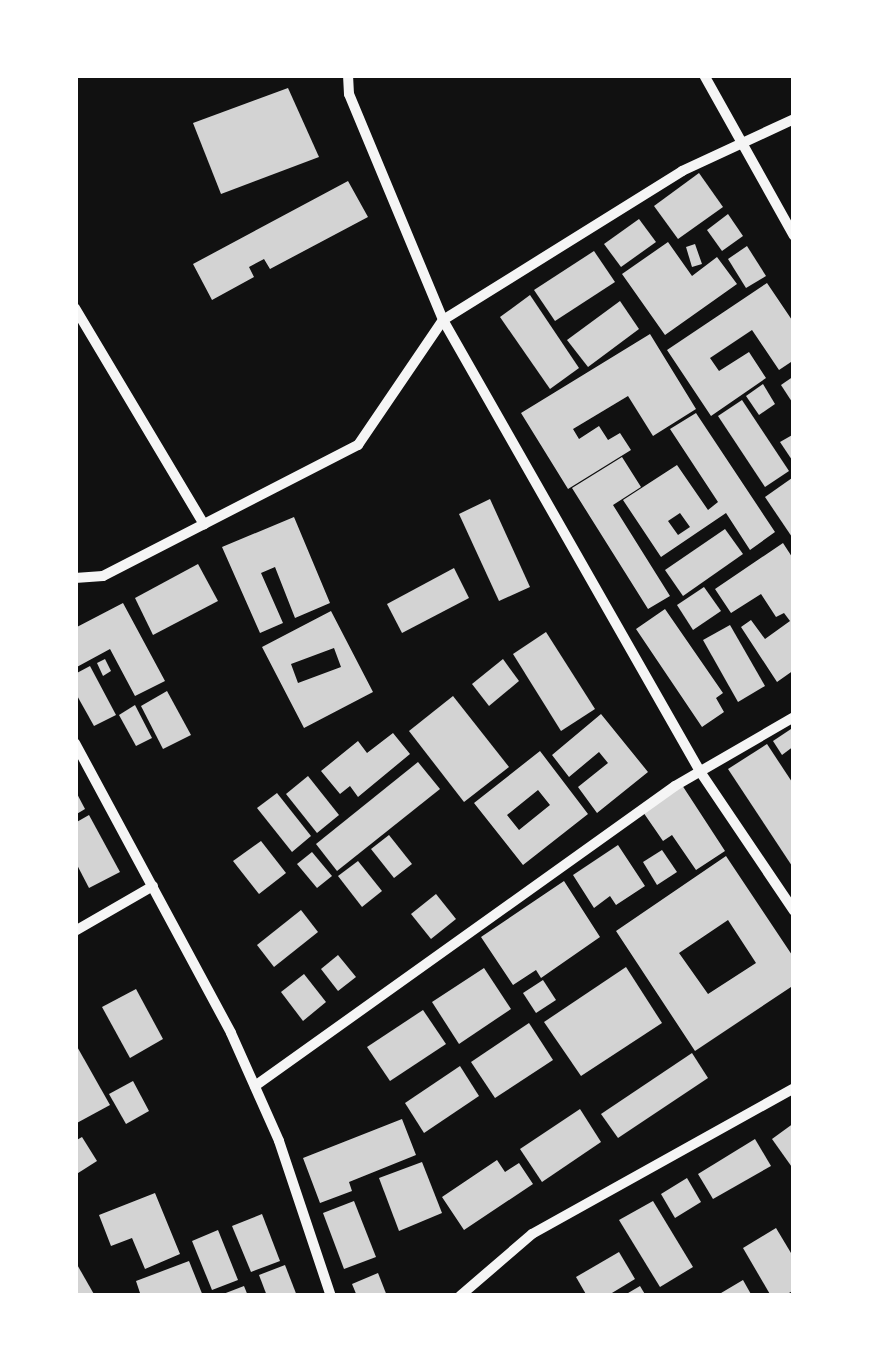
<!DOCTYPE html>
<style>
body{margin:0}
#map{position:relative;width:869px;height:1371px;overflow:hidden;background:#111;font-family:Inter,sans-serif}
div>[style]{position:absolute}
.building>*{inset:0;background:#d3d3d3}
.minor>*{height:10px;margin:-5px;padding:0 5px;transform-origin:5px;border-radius:5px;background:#f5f5f5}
span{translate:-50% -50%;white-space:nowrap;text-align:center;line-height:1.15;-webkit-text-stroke:10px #fff;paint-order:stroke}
.frame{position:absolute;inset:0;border:78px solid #fff;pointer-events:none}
</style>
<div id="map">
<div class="building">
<i style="clip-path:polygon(288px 88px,319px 157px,221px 194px,193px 123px)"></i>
<i style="clip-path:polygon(699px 173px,723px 207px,678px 239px,654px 206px)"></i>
<i style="clip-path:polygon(348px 181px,368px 217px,270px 269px,264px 259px,249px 267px,254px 277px,212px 300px,193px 264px)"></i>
<i style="clip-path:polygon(728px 214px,743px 236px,722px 251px,707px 230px)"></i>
<i style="clip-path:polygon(639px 219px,656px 242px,621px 267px,604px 244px)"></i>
<i style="clip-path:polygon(668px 242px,692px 276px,717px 257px,737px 284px,665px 335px,622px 274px)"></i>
<i style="clip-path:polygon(695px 244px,702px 264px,692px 267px,686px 247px)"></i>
<i style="clip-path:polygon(747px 246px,766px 276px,746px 288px,728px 259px)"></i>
<i style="clip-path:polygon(594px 251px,615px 282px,555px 321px,534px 290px)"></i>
<i style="clip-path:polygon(767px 283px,794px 323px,794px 360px,779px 370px,752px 330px,710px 358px,719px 371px,749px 352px,766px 378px,711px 416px,667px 350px)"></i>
<i style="clip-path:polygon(530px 295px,579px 368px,550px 389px,500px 317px)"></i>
<i style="clip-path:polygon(620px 301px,639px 329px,588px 367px,567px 340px)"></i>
<i style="clip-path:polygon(650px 334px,696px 409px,653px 436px,628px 396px,573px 429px,579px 439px,599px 426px,608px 440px,620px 433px,631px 450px,568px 489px,521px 413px)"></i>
<i style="clip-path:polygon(794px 376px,794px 405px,781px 385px)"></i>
<i style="clip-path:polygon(763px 384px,775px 404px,759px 415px,746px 396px)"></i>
<i style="clip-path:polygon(742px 400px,789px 471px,765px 487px,718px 416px)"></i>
<i style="clip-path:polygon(evenodd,696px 413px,775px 532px,750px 550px,726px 513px,661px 557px,623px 500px,677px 465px,708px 510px,718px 502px,670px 429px,696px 413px,680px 513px,690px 527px,678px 535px,668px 521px,680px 513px)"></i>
<i style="clip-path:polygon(794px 434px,794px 463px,780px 442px)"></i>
<i style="clip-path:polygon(622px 457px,641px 487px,613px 505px,670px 596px,648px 609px,572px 488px)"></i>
<i style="clip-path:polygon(792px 478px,794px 481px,794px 540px,765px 497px)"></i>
<i style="clip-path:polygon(490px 499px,530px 587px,499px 601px,459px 514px)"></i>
<i style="clip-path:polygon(294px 517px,330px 603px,295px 618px,275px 567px,261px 573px,283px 623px,260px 633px,222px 547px)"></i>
<i style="clip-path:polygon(725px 529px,743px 554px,683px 596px,665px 570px)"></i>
<i style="clip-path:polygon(783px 543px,794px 560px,794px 670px,777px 682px,741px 627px,751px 620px,765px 639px,790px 621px,784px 613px,776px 617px,761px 594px,731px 613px,715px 589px)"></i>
<i style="clip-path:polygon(198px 564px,218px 601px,153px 635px,135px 598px)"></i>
<i style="clip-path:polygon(454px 568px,469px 598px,402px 633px,387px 604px)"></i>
<i style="clip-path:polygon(704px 587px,721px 611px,693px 630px,677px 605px)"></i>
<i style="clip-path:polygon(123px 603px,165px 681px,135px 696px,110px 649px,75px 668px,75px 628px)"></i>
<i style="clip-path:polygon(665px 609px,723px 693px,716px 698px,724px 712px,702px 727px,636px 629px)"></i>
<i style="clip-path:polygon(evenodd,331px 611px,373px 692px,304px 728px,262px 647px,331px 611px,334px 648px,341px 667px,298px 683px,291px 664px,334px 648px)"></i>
<i style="clip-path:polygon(730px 625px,765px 686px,738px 702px,703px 640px)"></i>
<i style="clip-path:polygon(546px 632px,595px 709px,561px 731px,513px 654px)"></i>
<i style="clip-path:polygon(105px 659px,111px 671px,103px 676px,97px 663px)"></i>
<i style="clip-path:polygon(503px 659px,519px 681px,489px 706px,472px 684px)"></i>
<i style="clip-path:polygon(90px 666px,116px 715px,94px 726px,75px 692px,75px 674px)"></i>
<i style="clip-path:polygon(167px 691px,191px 735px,163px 749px,141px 706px)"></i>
<i style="clip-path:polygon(453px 696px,509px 767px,464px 802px,409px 731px)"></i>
<i style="clip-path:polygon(135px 705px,152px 738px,136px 746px,119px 715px)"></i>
<i style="clip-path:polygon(601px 714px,648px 772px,597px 813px,578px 787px,608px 763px,599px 752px,569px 777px,552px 755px)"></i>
<i style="clip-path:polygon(794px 727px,794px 746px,782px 755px,773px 741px)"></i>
<i style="clip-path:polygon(393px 733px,410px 754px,358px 797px,350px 786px,340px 794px,321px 771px,358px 741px,367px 753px)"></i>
<i style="clip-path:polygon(767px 744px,794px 785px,794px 869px,728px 769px)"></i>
<i style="clip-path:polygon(evenodd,540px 751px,588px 814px,523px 865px,474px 803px,540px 751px,538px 790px,550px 805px,519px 830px,507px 815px,538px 790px)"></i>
<i style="clip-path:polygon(418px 762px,440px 789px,337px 871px,316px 844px)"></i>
<i style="clip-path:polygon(308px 776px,339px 815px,317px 833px,286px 794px)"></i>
<i style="clip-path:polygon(682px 785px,725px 851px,696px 870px,672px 835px,663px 841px,643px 812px)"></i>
<i style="clip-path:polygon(75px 790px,85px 809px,75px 815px)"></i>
<i style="clip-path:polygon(277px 793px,311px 836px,292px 852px,257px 808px)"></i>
<i style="clip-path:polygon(89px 815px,120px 872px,89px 888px,75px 861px,75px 823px)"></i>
<i style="clip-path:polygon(389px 835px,412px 864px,394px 878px,371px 849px)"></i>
<i style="clip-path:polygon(261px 841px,286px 873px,259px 894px,233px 861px)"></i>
<i style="clip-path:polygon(618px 845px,645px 886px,616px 905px,610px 896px,594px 908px,573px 875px)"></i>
<i style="clip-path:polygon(662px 850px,677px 872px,657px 885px,643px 862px)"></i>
<i style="clip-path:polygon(312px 852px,332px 876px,317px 888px,297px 864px)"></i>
<i style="clip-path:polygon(evenodd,726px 856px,794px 958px,794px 985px,695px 1051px,616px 931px,726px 856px,728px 920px,756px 963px,708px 994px,679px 953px,728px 920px)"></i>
<i style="clip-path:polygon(358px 861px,382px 891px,362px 907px,338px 876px)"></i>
<i style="clip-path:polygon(564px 881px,600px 937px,541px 978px,536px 970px,513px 985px,481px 937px)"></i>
<i style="clip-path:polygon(436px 894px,456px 919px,431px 939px,411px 914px)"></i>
<i style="clip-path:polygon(301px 910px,318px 932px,274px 967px,257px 945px)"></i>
<i style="clip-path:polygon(338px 955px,356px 977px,338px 991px,321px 969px)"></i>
<i style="clip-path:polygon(626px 967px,662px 1023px,581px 1076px,544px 1022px)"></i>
<i style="clip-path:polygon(484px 968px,511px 1009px,459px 1044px,432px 1002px)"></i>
<i style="clip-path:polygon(304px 974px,326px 1002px,303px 1021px,281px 992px)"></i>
<i style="clip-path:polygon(543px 980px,556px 1000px,536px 1013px,523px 993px)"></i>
<i style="clip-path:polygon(136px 989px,163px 1039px,130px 1058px,102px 1007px)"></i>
<i style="clip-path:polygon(423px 1010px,446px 1044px,390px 1081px,367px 1047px)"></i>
<i style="clip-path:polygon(529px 1023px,553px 1060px,495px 1098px,471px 1062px)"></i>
<i style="clip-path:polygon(75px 1043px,110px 1105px,75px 1124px)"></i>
<i style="clip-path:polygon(692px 1053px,708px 1078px,618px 1138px,601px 1114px)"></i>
<i style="clip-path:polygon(460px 1066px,479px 1096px,424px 1133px,405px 1103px)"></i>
<i style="clip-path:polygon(133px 1081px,149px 1111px,126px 1124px,109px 1094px)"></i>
<i style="clip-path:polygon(580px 1109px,601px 1142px,542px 1182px,520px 1149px)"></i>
<i style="clip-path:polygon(402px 1119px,416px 1155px,349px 1182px,352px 1191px,320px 1203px,303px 1158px)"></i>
<i style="clip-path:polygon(794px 1123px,794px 1170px,772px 1139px)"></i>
<i style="clip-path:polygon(82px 1137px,97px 1161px,75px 1175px,75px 1141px)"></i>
<i style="clip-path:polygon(755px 1139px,771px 1166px,713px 1199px,698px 1174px)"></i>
<i style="clip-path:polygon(497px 1160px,505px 1172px,519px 1163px,533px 1184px,464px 1230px,442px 1197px)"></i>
<i style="clip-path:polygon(422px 1162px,442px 1213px,399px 1231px,379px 1178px)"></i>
<i style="clip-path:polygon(687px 1178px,701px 1202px,675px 1218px,661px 1194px)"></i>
<i style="clip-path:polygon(155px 1193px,180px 1254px,145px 1269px,132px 1238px,111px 1246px,99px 1215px)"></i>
<i style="clip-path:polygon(354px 1201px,376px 1257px,344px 1269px,323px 1213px)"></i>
<i style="clip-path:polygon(653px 1201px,693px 1267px,660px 1287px,619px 1220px)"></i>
<i style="clip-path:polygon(262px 1214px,280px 1261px,251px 1272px,232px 1226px)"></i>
<i style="clip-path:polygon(776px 1228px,794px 1258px,794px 1290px,784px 1296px,771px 1296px,743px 1248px)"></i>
<i style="clip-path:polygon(218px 1230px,238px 1280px,212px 1290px,192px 1241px)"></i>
<i style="clip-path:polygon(619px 1252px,635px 1279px,607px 1296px,587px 1296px,576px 1277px)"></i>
<i style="clip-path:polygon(75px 1261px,95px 1296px,75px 1296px)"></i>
<i style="clip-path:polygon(189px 1261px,203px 1296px,141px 1296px,136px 1281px)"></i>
<i style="clip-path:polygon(285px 1265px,297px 1296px,267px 1296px,259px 1275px)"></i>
<i style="clip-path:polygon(378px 1273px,387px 1296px,357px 1296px,352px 1284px)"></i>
<i style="clip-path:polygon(743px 1280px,752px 1296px,716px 1296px)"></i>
<i style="clip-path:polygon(244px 1286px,248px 1296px,218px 1296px)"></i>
<i style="clip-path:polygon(640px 1286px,646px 1296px,623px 1296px)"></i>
</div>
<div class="minor">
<i style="left:348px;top:75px;width:19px;rotate:87deg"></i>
<i style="left:349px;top:94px;width:245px;rotate:67.4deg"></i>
<i style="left:443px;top:320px;width:521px;rotate:60.34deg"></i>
<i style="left:701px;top:773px;width:166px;rotate:56deg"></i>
<i style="left:704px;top:75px;width:184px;rotate:60.8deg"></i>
<i style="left:75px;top:308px;width:252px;rotate:59.2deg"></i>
<i style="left:75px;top:578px;width:28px;rotate:-4deg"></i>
<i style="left:103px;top:576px;width:287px;rotate:-27.2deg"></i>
<i style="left:358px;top:445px;width:151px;rotate:-55.8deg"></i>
<i style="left:443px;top:320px;width:282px;rotate:-31.9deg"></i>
<i style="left:682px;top:171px;width:123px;rotate:-24.9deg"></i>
<i style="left:75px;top:743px;width:329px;rotate:61.7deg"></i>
<i style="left:231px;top:1033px;width:118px;rotate:66deg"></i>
<i style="left:279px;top:1141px;width:163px;rotate:71.5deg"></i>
<i style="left:75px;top:931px;width:90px;rotate:-30deg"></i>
<i style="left:255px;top:1086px;width:516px;rotate:-35.54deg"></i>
<i style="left:675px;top:786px;width:138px;rotate:-30.1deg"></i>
<i style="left:460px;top:1296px;width:95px;rotate:-40.7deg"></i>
<i style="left:532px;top:1234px;width:300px;rotate:-29.1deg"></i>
</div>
<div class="frame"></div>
</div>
